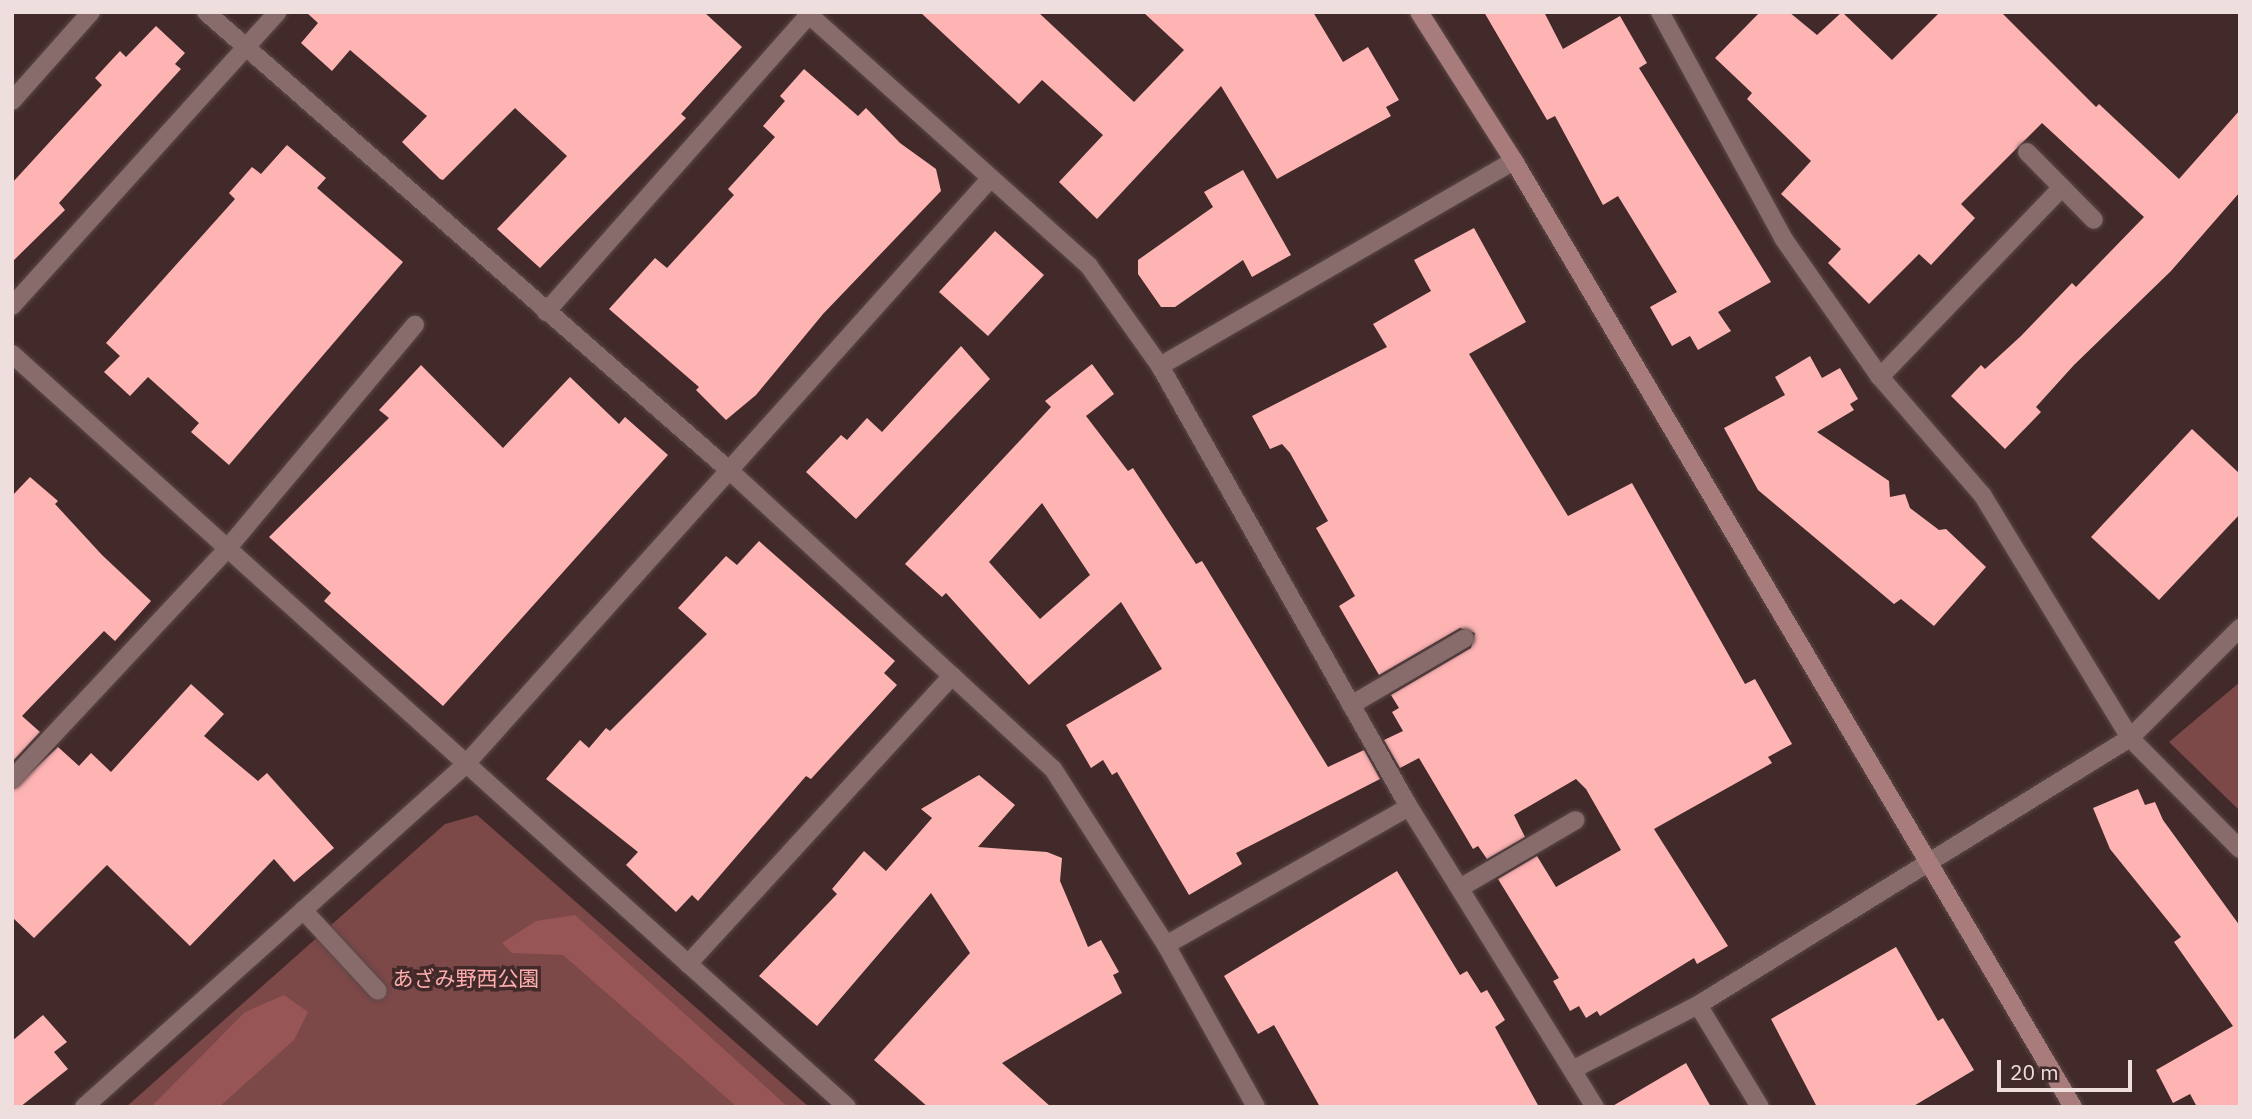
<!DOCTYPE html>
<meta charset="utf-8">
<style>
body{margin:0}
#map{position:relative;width:2252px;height:1119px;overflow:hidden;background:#422a2a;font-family:"IBM Plex Sans","Noto Sans JP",sans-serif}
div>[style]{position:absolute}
.green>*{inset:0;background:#7c4848}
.forest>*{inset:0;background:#975556}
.building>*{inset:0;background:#ffb4b4}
.roads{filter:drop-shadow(0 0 2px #5b4748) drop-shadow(0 0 2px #5b4748)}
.lane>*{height:18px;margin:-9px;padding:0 9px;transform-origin:9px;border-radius:9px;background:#886c6c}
.street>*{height:18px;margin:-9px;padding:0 9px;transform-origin:9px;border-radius:9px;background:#886c6c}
.secondary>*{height:18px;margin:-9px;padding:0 9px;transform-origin:9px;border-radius:9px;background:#a97c7c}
span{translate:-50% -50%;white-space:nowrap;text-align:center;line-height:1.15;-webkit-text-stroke:7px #422a2a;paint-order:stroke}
.park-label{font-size:21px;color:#fdadad}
.frame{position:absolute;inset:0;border:14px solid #eedede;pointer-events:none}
.scale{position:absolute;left:1997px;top:1060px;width:135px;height:32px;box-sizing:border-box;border:4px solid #eedede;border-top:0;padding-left:9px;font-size:21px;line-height:24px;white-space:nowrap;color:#eedede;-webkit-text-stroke:5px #422a2a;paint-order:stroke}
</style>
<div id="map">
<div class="green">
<i style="clip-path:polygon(2240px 682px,2240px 811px,2169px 742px)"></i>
<i style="clip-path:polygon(477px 815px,809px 1107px,126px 1107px,445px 824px)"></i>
</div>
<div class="forest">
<i style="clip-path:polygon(575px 915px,788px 1107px,737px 1107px,563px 955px,512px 953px,502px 943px,536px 921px)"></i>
<i style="clip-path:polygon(284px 995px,308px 1012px,294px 1040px,219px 1107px,151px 1107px,245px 1012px)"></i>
</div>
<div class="building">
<i style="clip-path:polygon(306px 12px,704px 12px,742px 47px,681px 114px,686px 118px,540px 268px,497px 229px,567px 156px,515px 108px,443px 180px,440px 179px,402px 142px,427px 116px,350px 50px,332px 71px,301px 43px,318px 23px)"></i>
<i style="clip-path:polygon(920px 12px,1038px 12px,1134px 102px,1184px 50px,1143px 12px,1313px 12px,1343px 62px,1368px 47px,1399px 100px,1386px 107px,1391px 116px,1277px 179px,1221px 86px,1097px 219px,1059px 182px,1103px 135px,1042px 80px,1019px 104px)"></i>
<i style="clip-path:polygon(1484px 12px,1544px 12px,1563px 49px,1620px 16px,1647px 63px,1639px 68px,1771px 282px,1718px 312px,1731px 331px,1698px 350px,1690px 336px,1672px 346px,1650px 307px,1677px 292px,1618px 196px,1603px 205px,1555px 116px,1547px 120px)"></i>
<i style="clip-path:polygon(1760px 12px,1789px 12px,1817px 35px,1842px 12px,1892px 60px,1940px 12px,2001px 12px,2096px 107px,2099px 104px,2179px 179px,2240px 110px,2240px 192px,2171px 271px,2074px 365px,2036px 407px,2041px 412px,2005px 449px,1951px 396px,1981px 365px,1985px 369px,2021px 336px,2072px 283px,2076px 287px,2144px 217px,2042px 123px,1961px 204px,1975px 218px,1931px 265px,1919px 254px,1869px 304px,1828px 263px,1841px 249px,1781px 194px,1811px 161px,1747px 99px,1752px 93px,1715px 58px)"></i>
<i style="clip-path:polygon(156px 26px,185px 53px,175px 64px,181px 69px,59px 203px,65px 210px,12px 262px,12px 183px,102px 85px,95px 78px,120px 51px,126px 57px)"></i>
<i style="clip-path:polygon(804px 69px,858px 116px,866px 108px,900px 143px,936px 169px,941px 191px,823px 314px,756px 395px,726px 420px,696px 390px,699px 387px,609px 309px,655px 258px,667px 268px,734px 195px,728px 189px,775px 137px,763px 126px,785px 101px,780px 96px)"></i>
<i style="clip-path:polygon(287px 145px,326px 178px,317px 188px,403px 262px,229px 465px,191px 432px,199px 423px,148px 377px,130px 396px,104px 372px,120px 356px,106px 343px,235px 199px,229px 193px,252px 167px,261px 174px)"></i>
<i style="clip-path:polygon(1243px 170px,1291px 255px,1252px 277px,1243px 260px,1175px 307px,1161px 307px,1138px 274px,1138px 260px,1213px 207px,1204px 192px)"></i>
<i style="clip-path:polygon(1474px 228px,1526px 322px,1469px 354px,1568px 516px,1632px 483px,1745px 684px,1755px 679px,1792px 744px,1768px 757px,1772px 763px,1654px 829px,1728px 946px,1697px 964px,1694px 958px,1600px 1016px,1597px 1011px,1586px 1018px,1579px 1006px,1570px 1011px,1553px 981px,1559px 978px,1498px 879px,1537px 856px,1556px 887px,1621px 850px,1586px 789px,1576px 779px,1514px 815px,1525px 837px,1487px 859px,1478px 846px,1473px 849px,1419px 758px,1400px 768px,1384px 740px,1403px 731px,1392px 712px,1399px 708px,1391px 695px,1471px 648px,1475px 633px,1460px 628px,1379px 675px,1339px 606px,1355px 596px,1316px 528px,1328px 521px,1290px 453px,1282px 444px,1270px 449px,1252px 416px,1387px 347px,1373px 324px,1431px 291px,1414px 260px)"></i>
<i style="clip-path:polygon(995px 231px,1044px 275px,988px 336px,939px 292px)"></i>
<i style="clip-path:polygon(961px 346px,990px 379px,856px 519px,806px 472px,841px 435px,847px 440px,867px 418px,882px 432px)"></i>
<i style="clip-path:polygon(1810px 356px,1822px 378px,1840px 368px,1858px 399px,1850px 404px,1854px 410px,1817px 432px,1889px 481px,1890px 497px,1905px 494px,1910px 508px,1939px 530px,1946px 529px,1986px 567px,1934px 626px,1901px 599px,1894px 604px,1758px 490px,1724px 428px,1785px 395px,1775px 377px)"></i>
<i style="clip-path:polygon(evenodd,1092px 364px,1114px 394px,1086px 416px,1128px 471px,1133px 468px,1196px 564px,1202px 561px,1328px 767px,1364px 750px,1380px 779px,1236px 853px,1242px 864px,1189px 895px,1117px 772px,1112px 775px,1103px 760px,1091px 768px,1066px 725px,1162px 669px,1121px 602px,1029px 685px,946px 593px,942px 597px,905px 564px,1051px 407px,1045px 401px,1092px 364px,1042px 503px,1090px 575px,1040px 619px,989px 562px,1042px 503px)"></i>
<i style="clip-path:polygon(421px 365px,503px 448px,570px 377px,619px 424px,625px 417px,668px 455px,443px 706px,324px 601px,331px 593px,269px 537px,389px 418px,379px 410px)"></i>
<i style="clip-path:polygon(2192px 429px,2240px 474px,2240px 514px,2159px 600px,2091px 537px)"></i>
<i style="clip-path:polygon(30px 477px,58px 501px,55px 504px,102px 555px,151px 601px,115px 641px,104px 631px,22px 716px,40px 732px,12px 762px,12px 496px)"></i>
<i style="clip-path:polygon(759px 541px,895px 661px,884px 673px,897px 685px,811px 779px,806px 776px,698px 901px,692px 895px,676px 912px,626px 865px,638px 852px,546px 779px,580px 740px,589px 748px,606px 728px,610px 731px,707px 634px,678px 608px,726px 556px,737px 565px)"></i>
<i style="clip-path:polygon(191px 684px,224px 714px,204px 736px,258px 781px,267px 773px,334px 848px,294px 882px,274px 859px,190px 946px,107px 865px,34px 938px,12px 917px,12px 790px,58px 747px,79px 766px,91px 753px,111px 772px)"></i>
<i style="clip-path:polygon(979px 775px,1015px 805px,978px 847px,1047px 852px,1062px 858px,1060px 881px,1088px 947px,1101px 940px,1119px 972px,1113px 975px,1122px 993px,1002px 1063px,1051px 1107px,928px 1107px,874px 1060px,970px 953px,931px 893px,817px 1026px,759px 976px,837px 894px,832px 889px,864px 851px,886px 871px,932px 818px,921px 809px)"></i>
<i style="clip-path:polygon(2138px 789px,2145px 805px,2155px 802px,2163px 820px,2240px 926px,2240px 1107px,2197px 1107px,2190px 1094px,2173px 1103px,2156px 1070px,2233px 1026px,2174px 942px,2181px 937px,2110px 849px,2093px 808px)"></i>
<i style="clip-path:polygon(1397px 871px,1460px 975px,1467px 971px,1481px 993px,1487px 990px,1505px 1020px,1495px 1027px,1539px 1107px,1320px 1107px,1274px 1025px,1258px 1034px,1224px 976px)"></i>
<i style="clip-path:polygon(1896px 947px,1938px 1021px,1943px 1018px,1974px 1070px,1912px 1107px,1817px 1107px,1771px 1019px)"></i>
<i style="clip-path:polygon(43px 1015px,67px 1042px,54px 1052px,68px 1069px,20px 1107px,12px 1107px,12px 1041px)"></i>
<i style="clip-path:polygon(1686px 1063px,1711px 1107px,1611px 1107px)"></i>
</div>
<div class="roads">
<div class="lane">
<i style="left:1351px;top:705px;width:132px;rotate:-30.4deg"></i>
<i style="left:1460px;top:888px;width:134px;rotate:-30.4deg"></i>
<i style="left:303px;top:910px;width:110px;rotate:47.2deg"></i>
</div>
<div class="street">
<i style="left:206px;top:12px;width:697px;rotate:41.22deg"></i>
<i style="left:730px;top:471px;width:439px;rotate:42.7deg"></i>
<i style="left:1053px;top:769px;width:209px;rotate:57.3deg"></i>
<i style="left:1166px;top:945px;width:185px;rotate:60.9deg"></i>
<i style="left:806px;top:12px;width:380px;rotate:41.9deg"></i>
<i style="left:1089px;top:266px;width:123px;rotate:54.6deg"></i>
<i style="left:1160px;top:366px;width:506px;rotate:60.55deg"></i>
<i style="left:1409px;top:807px;width:353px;rotate:58.2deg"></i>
<i style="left:1660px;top:12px;width:257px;rotate:61.4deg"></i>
<i style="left:1783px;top:238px;width:169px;rotate:55.1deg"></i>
<i style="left:1880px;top:377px;width:157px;rotate:49.1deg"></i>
<i style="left:1983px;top:496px;width:283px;rotate:58.7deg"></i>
<i style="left:2130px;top:738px;width:156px;rotate:45.3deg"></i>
<i style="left:12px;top:101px;width:119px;rotate:-48.4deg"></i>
<i style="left:2027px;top:152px;width:95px;rotate:45.4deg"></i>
<i style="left:12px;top:306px;width:396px;rotate:-47.9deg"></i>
<i style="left:546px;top:312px;width:397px;rotate:-48.5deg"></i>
<i style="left:12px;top:354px;width:1124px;rotate:42.04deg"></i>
<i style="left:1160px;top:366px;width:409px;rotate:-30.1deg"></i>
<i style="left:1880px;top:377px;width:263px;rotate:-46.2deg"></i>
<i style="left:12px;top:779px;width:313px;rotate:-46.9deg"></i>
<i style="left:226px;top:550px;width:294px;rotate:-50deg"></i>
<i style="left:1166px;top:945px;width:279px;rotate:-29.6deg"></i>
<i style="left:688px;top:964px;width:391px;rotate:-47.5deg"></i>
<i style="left:1698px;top:1005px;width:119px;rotate:58.7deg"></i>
<i style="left:1574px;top:1069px;width:140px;rotate:-27.3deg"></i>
<i style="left:1698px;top:1005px;width:508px;rotate:-31.72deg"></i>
<i style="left:2130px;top:738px;width:156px;rotate:-45deg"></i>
<i style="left:84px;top:1107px;width:512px;rotate:-41.91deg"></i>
<i style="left:465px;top:765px;width:787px;rotate:-48.14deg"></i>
</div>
<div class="secondary">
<i style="left:1419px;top:12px;width:177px;rotate:57.5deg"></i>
<i style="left:1514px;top:161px;width:1099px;rotate:59.42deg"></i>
</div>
</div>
<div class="park-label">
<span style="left:466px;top:978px">あざみ野西公園</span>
</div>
<div class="frame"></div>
<div class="scale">20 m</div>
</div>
